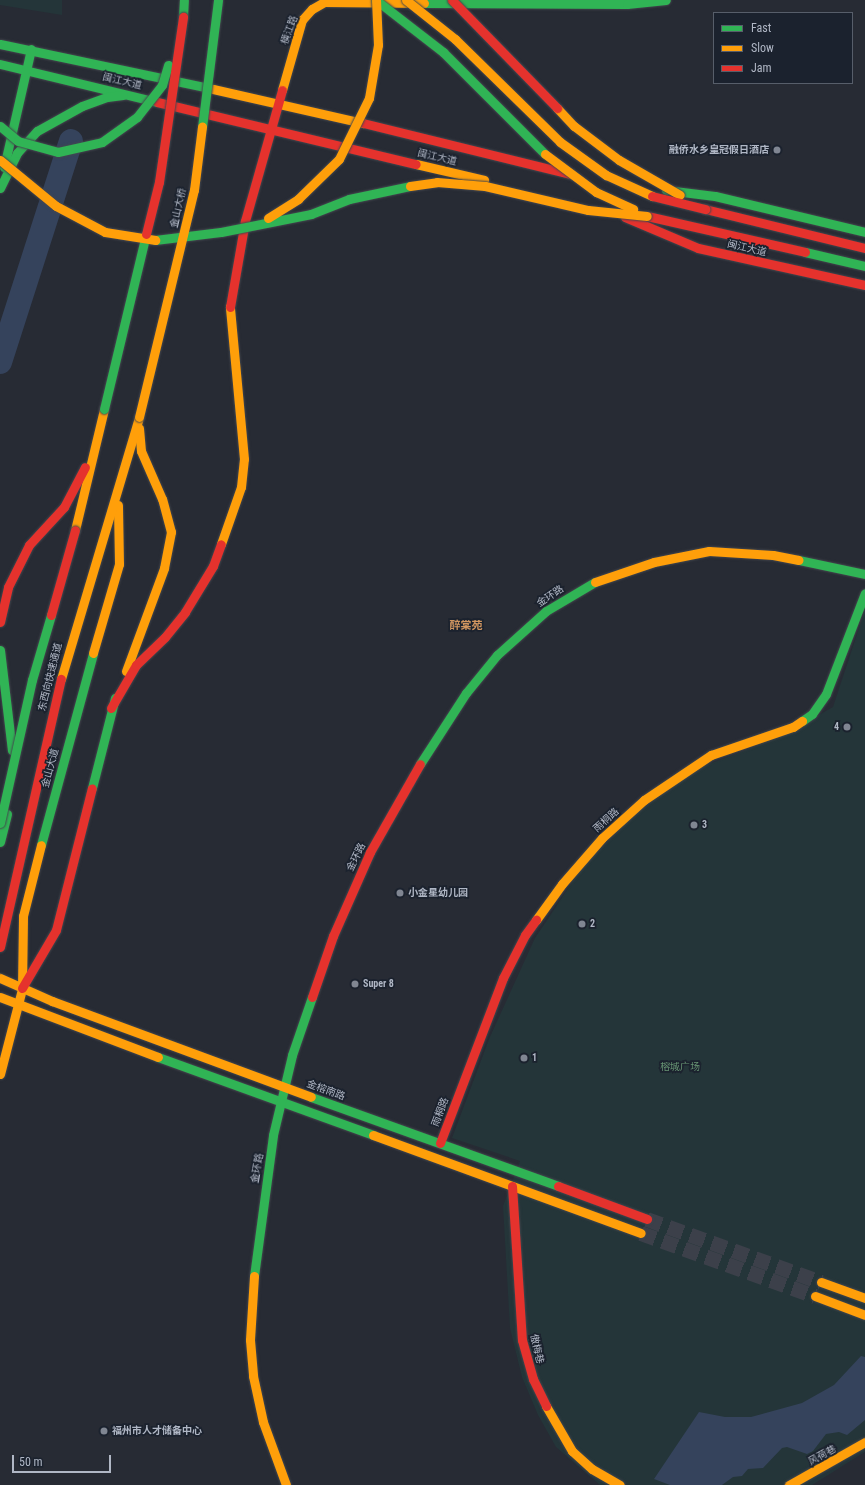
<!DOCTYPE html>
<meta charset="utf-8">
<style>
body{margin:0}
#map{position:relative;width:865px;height:1485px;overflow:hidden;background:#272b34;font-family:"Roboto Condensed","Noto Sans SC",sans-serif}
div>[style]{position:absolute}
.green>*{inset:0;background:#243539}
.water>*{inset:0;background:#35435c}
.river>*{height:24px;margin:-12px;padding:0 12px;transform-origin:12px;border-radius:12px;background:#35435c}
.secondary-tunnel>*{height:15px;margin-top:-7.5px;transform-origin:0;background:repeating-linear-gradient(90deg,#3c404a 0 15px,transparent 0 23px)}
.roads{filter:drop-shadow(0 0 1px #43464d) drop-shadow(0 0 1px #43464d)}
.fast>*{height:9px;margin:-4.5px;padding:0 4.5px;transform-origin:4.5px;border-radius:4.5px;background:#30b455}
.slow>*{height:9px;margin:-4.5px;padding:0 4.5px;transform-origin:4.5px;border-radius:4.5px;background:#ff9f0a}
.jam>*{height:9px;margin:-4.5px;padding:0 4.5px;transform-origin:4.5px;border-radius:4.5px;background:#e5322d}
.bridges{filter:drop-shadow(0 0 1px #44474f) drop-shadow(0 0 1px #44474f)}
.fast-bridge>*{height:9px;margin:-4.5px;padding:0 4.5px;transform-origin:4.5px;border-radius:4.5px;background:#30b455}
.slow-bridge>*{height:9px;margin:-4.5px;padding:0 4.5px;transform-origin:4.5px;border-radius:4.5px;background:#ff9f0a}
.jam-bridge>*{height:9px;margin:-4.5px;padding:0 4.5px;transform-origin:4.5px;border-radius:4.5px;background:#e5322d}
.dots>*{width:11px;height:11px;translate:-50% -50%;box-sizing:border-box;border:2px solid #1b222e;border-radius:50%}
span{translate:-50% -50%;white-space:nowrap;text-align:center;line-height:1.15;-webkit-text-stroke:3.5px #1b222e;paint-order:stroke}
.street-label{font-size:10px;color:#b0b7c5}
.poi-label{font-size:10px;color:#b0b7c5;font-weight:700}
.right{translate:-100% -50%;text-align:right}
.left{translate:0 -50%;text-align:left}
.park-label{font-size:10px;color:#689574}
.neighbourhood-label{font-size:11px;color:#d19660;font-weight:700}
.legend{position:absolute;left:713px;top:12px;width:140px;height:72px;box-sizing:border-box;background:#1b222e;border:1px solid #575e6a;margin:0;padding:5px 7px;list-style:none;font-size:12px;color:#b0b7c5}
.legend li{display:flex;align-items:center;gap:8px;height:20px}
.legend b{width:20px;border:1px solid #575e6a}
.scale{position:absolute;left:12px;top:1455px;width:99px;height:18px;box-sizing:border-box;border:2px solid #b0b7c5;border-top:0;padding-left:5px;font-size:12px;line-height:14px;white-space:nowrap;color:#b0b7c5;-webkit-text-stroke:3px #1b222e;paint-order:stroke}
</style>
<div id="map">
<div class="green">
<i style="clip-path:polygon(0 0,62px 0,62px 15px,0 5px)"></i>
<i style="clip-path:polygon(865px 610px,865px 1452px,812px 1485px,600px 1485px,556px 1447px,538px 1415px,522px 1377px,510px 1328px,503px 1206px,520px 1161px,452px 1138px,489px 1039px,535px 938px,583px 866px,636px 813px,696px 769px,780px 737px,833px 707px)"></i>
</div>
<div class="water">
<i style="clip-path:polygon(861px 1356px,865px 1357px,865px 1420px,847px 1435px,839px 1432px,826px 1434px,813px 1451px,807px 1454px,787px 1447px,782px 1448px,763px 1468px,748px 1469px,742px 1476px,733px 1477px,722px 1485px,670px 1485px,654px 1479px,699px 1412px,725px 1417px,751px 1417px,802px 1403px,834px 1385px)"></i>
</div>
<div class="river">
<i style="left:0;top:362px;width:232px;rotate:-72.2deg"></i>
</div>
<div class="secondary-tunnel">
<i style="left:647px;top:1219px;width:185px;rotate:19.9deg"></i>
<i style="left:641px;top:1233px;width:185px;rotate:19.9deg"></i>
</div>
<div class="roads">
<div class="fast">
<i style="left:424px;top:3px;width:203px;rotate:0.3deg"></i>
<i style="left:627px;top:4px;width:39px;rotate:-6deg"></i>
<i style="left:183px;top:17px;width:17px;rotate:-87deg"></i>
<i style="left:0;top:44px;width:218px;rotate:11.9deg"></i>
<i style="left:0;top:64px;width:162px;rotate:13.6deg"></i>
<i style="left:4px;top:167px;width:121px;rotate:-77.1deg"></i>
<i style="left:0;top:188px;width:39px;rotate:-64deg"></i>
<i style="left:17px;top:153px;width:30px;rotate:-48deg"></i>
<i style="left:37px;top:131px;width:51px;rotate:-29.1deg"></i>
<i style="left:82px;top:106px;width:27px;rotate:-20deg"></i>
<i style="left:107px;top:97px;width:16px;rotate:-7deg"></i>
<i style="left:666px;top:190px;width:49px;rotate:7deg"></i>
<i style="left:715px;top:196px;width:154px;rotate:13.5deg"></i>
<i style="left:805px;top:252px;width:62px;rotate:13.1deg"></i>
<i style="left:799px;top:560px;width:67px;rotate:12deg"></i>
<i style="left:0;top:650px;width:101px;rotate:83.2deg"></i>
<i style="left:802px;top:721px;width:12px;rotate:-35deg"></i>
<i style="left:812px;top:714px;width:24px;rotate:-55deg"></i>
<i style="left:826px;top:694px;width:108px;rotate:-68.9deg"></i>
<i style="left:420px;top:764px;width:85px;rotate:-57.1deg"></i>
<i style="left:466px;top:693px;width:49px;rotate:-50.8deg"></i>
<i style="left:497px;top:655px;width:66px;rotate:-41.9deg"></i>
<i style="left:546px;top:611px;width:57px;rotate:-30.6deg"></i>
<i style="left:92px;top:788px;width:93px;rotate:-75.7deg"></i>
<i style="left:0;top:842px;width:29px;rotate:-76deg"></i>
<i style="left:41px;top:845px;width:199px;rotate:-74.8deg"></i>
<i style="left:158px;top:1057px;width:229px;rotate:19.9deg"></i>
<i style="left:311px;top:1097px;width:263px;rotate:19.8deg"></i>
<i style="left:254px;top:1276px;width:142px;rotate:-82.3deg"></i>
<i style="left:273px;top:1135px;width:82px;rotate:-76.6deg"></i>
<i style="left:292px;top:1055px;width:61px;rotate:-71deg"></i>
</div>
<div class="slow">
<i style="left:213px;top:89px;width:154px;rotate:12.8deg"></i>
<i style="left:282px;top:90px;width:73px;rotate:-74.1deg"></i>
<i style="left:302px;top:20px;width:15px;rotate:-48deg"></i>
<i style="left:312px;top:9px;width:14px;rotate:-30deg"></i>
<i style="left:324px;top:2px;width:100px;rotate:0.6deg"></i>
<i style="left:416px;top:164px;width:70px;rotate:13.2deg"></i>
<i style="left:75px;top:530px;width:124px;rotate:-76.5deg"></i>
<i style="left:221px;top:544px;width:60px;rotate:-70.7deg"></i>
<i style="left:241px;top:487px;width:28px;rotate:-84deg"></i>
<i style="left:244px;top:459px;width:153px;rotate:-95.3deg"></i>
<i style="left:595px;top:582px;width:62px;rotate:-18.7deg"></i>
<i style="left:654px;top:562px;width:56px;rotate:-11.3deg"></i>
<i style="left:709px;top:551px;width:64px;rotate:3.6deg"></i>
<i style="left:773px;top:555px;width:26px;rotate:11deg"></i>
<i style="left:93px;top:653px;width:93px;rotate:-73.7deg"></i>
<i style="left:119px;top:564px;width:59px;rotate:-91deg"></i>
<i style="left:126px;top:671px;width:110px;rotate:-69.7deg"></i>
<i style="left:164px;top:568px;width:37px;rotate:-79deg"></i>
<i style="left:171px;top:532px;width:34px;rotate:-105deg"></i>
<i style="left:162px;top:499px;width:52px;rotate:-113.6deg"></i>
<i style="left:141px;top:451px;width:23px;rotate:-95deg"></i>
<i style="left:61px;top:679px;width:273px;rotate:-73.4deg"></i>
<i style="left:536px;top:920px;width:44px;rotate:-54.2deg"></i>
<i style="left:562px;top:884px;width:61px;rotate:-49deg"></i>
<i style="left:602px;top:838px;width:57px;rotate:-42.1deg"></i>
<i style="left:644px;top:800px;width:81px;rotate:-33.9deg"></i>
<i style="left:711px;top:755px;width:87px;rotate:-18.9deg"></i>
<i style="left:793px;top:727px;width:11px;rotate:-34deg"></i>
<i style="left:0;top:978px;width:57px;rotate:23.9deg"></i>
<i style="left:52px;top:1001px;width:276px;rotate:20.3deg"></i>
<i style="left:0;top:997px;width:169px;rotate:20.8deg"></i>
<i style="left:0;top:1074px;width:88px;rotate:-75.5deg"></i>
<i style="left:22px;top:989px;width:73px;rotate:-89.2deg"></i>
<i style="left:23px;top:916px;width:73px;rotate:-75.8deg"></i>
<i style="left:373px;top:1135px;width:285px;rotate:20.1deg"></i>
<i style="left:254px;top:1276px;width:64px;rotate:93.6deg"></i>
<i style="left:250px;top:1340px;width:36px;rotate:85deg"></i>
<i style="left:253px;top:1376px;width:47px;rotate:77.7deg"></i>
<i style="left:263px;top:1422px;width:67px;rotate:69.9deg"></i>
<i style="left:821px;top:1282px;width:47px;rotate:20deg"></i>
<i style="left:815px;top:1296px;width:53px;rotate:20.8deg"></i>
<i style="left:546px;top:1406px;width:52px;rotate:60deg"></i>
<i style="left:572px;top:1451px;width:27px;rotate:42deg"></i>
<i style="left:592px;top:1469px;width:32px;rotate:30deg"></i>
<i style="left:789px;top:1485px;width:87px;rotate:-29.5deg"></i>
</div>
<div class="jam">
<i style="left:157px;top:102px;width:266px;rotate:13.5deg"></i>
<i style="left:363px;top:123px;width:214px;rotate:13.8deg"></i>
<i style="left:705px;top:209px;width:165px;rotate:13.7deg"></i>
<i style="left:647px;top:216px;width:162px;rotate:12.8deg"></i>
<i style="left:625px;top:217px;width:79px;rotate:23deg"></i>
<i style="left:698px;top:248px;width:171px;rotate:12.5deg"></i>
<i style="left:230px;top:307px;width:87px;rotate:-80.1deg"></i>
<i style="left:245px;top:221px;width:136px;rotate:-74.2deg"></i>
<i style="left:0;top:622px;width:36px;rotate:-77deg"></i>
<i style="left:8px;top:587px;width:47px;rotate:-63.4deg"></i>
<i style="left:29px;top:545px;width:52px;rotate:-47.4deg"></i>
<i style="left:64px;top:507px;width:45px;rotate:-62.3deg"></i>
<i style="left:111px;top:708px;width:50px;rotate:-59.8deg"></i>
<i style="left:136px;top:665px;width:40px;rotate:-44deg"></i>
<i style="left:165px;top:637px;width:32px;rotate:-51deg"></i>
<i style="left:185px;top:612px;width:54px;rotate:-58.7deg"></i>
<i style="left:213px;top:566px;width:23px;rotate:-70deg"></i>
<i style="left:0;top:947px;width:275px;rotate:-77.2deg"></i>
<i style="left:22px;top:988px;width:67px;rotate:-59.6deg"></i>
<i style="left:56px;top:930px;width:146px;rotate:-75.8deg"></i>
<i style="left:312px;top:997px;width:65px;rotate:-71deg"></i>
<i style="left:333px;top:936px;width:92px;rotate:-66.2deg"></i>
<i style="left:370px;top:852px;width:101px;rotate:-60.4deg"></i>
<i style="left:440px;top:1143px;width:177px;rotate:-69.1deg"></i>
<i style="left:503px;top:978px;width:48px;rotate:-62.9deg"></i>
<i style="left:525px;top:935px;width:19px;rotate:-54deg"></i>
<i style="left:512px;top:1186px;width:154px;rotate:86.3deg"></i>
<i style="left:522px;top:1340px;width:41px;rotate:74.2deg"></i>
<i style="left:533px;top:1379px;width:30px;rotate:64deg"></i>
<i style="left:558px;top:1186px;width:95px;rotate:20.3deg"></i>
</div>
</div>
<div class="bridges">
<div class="fast-bridge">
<i style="left:376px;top:0;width:85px;rotate:37.8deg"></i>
<i style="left:443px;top:52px;width:144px;rotate:45deg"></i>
<i style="left:0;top:126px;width:23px;rotate:40deg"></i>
<i style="left:18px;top:141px;width:41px;rotate:15.4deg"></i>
<i style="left:58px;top:152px;width:45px;rotate:-12.8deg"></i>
<i style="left:102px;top:142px;width:43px;rotate:-35.5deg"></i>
<i style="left:137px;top:117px;width:41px;rotate:-52deg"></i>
<i style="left:162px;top:85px;width:21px;rotate:-73deg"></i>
<i style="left:202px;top:127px;width:128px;rotate:-82.8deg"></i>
<i style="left:155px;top:240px;width:66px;rotate:-6.9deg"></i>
<i style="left:221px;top:232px;width:92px;rotate:-11.3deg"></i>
<i style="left:311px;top:214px;width:41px;rotate:-21.5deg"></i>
<i style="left:349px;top:199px;width:62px;rotate:-12deg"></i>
<i style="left:104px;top:409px;width:180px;rotate:-76.5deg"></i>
<i style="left:0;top:823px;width:147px;rotate:-77.4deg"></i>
<i style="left:32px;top:680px;width:68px;rotate:-73.7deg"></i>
</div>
<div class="slow-bridge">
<i style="left:406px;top:0;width:63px;rotate:38.5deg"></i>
<i style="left:455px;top:39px;width:147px;rotate:44.4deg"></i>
<i style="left:560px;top:142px;width:57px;rotate:35.7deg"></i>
<i style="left:606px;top:175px;width:51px;rotate:24.5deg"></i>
<i style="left:557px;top:108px;width:25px;rotate:47deg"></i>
<i style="left:574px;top:126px;width:56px;rotate:37.1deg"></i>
<i style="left:619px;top:160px;width:70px;rotate:29.8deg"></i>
<i style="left:545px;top:154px;width:64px;rotate:36.7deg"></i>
<i style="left:596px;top:192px;width:41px;rotate:24.7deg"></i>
<i style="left:0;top:160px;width:72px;rotate:39.4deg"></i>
<i style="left:56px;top:206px;width:55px;rotate:28deg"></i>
<i style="left:105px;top:232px;width:51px;rotate:9.1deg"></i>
<i style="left:410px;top:186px;width:27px;rotate:-8deg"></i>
<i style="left:437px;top:182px;width:48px;rotate:4.8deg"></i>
<i style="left:485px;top:186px;width:106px;rotate:13.1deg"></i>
<i style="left:588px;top:210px;width:59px;rotate:5.8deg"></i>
<i style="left:268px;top:218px;width:36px;rotate:-32deg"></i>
<i style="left:298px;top:199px;width:57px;rotate:-44.3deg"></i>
<i style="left:339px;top:159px;width:68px;rotate:-63.8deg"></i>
<i style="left:369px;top:98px;width:54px;rotate:-80.4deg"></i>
<i style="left:378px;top:45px;width:45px;rotate:-92.5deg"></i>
<i style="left:139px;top:417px;width:234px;rotate:-76.4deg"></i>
<i style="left:194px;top:190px;width:64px;rotate:-82.8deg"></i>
</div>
<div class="jam-bridge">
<i style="left:452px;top:0;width:151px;rotate:45.8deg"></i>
<i style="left:652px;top:196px;width:55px;rotate:13.8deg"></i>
<i style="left:146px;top:234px;width:54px;rotate:-76deg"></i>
<i style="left:159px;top:182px;width:167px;rotate:-81.7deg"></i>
<i style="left:51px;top:615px;width:88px;rotate:-74.2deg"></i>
</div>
</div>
<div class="dots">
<i style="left:777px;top:150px;background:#808692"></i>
<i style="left:847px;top:727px;background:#808692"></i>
<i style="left:694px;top:825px;background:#808692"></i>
<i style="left:400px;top:893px;background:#808692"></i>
<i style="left:582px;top:924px;background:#808692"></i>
<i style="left:355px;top:984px;background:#808692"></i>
<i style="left:524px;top:1058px;background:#808692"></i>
<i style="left:104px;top:1431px;background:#808692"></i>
</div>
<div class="street-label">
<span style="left:289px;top:30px;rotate:-69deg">横江路</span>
<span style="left:122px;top:81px;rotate:13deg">闽江大道</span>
<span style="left:437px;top:157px;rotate:13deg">闽江大道</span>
<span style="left:178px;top:208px;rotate:-77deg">金山大桥</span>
<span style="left:747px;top:248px;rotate:13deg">闽江大道</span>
<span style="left:550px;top:596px;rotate:-34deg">金环路</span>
<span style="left:50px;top:677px;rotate:-76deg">东西向快速通道</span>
<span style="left:50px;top:768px;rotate:-75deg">金山大道</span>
<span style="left:606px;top:820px;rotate:-42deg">雨桐路</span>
<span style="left:356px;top:857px;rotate:-64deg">金环路</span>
<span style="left:326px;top:1090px;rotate:20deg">金榕南路</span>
<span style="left:440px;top:1112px;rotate:-69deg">雨桐路</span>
<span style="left:257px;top:1168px;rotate:-80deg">金环路</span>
<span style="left:537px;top:1349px;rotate:77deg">傲梅巷</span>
<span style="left:822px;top:1455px;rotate:-29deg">风荷巷</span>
</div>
<div class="poi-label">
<span class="right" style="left:769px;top:150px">融侨水乡皇冠假日酒店</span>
<span class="right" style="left:839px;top:727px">4</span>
<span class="left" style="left:702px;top:825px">3</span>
<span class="left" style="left:408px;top:893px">小金星幼儿园</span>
<span class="left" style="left:590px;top:924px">2</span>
<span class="left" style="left:363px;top:984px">Super 8</span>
<span class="left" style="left:532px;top:1058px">1</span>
<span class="left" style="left:112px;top:1431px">福州市人才储备中心</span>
</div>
<div class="park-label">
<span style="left:680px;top:1067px">榕城广场</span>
</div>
<div class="neighbourhood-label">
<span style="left:466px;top:626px">醉棠苑</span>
</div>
<ul class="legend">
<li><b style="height:5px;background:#30b455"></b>Fast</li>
<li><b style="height:5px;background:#ff9f0a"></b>Slow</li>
<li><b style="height:5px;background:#e5322d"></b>Jam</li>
</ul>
<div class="scale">50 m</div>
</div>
